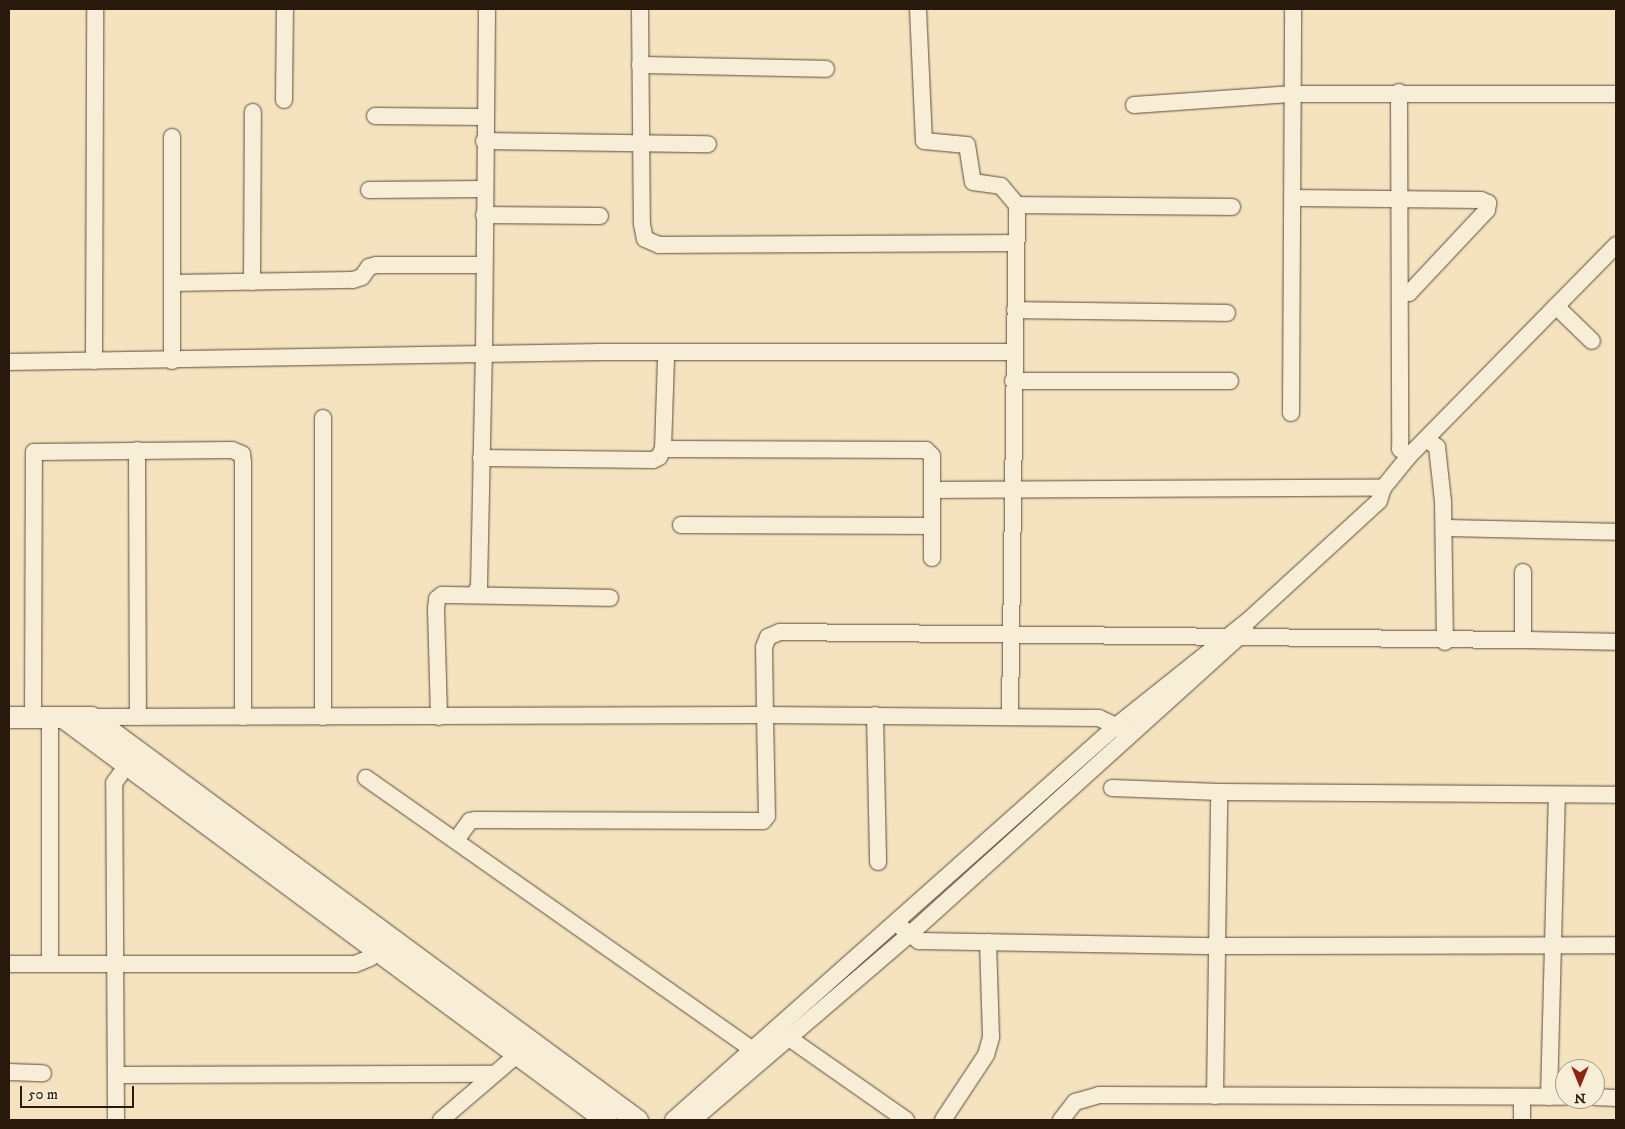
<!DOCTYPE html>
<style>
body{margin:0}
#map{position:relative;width:1625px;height:1129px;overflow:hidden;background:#f5e3c0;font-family:"IM FELL DW Pica",serif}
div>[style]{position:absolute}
.roads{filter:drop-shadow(0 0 1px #5c4c3a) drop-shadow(0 0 1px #5c4c3a)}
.minor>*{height:16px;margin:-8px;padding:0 8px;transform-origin:8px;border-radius:8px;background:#f8edd6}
.tertiary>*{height:21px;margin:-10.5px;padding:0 10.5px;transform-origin:10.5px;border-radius:10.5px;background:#f8edd6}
span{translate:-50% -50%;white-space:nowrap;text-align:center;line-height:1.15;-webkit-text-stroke:4.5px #f8edd6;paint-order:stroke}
.frame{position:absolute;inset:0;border:10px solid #29190d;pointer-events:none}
.north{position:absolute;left:1555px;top:1059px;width:50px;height:50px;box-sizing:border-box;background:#f8edd6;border:1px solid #a59886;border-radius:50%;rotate:180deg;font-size:14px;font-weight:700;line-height:20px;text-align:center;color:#29190d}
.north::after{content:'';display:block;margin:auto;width:18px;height:22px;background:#8f2418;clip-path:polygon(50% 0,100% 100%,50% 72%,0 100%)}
.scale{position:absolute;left:20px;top:1086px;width:114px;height:22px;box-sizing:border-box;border:2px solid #29190d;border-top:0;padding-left:6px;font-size:15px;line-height:18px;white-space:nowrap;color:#29190d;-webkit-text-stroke:4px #f8edd6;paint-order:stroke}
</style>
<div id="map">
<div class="roads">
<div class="minor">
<i style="left:640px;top:9px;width:215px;rotate:89.5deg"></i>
<i style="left:642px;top:224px;width:15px;rotate:79deg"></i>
<i style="left:645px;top:239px;width:15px;rotate:23deg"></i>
<i style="left:659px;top:245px;width:357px;rotate:-0.3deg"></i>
<i style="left:918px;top:9px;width:132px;rotate:87.4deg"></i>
<i style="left:924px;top:141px;width:43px;rotate:5.3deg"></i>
<i style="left:967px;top:145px;width:37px;rotate:81deg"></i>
<i style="left:973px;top:182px;width:28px;rotate:8deg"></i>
<i style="left:1001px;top:186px;width:25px;rotate:50deg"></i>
<i style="left:640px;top:65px;width:186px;rotate:1.2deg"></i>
<i style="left:1399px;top:92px;width:357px;rotate:89.8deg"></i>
<i style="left:1400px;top:449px;width:11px;rotate:38deg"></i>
<i style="left:284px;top:100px;width:91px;rotate:-89.4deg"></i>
<i style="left:1134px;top:105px;width:156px;rotate:-4deg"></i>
<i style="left:1290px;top:94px;width:326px"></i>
<i style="left:375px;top:116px;width:110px;rotate:0.5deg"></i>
<i style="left:172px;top:137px;width:224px;rotate:90deg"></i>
<i style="left:484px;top:141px;width:224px;rotate:0.8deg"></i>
<i style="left:369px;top:190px;width:115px;rotate:-0.5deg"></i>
<i style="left:1293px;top:198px;width:188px;rotate:0.6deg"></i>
<i style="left:1481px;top:200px;width:8px;rotate:23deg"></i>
<i style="left:1488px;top:203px;width:7px;rotate:98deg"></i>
<i style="left:1487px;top:210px;width:114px;rotate:133.2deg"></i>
<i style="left:1409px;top:293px;width:8px;rotate:-173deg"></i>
<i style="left:484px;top:215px;width:116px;rotate:0.5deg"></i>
<i style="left:252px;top:282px;width:170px;rotate:-89.7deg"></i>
<i style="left:174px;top:283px;width:179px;rotate:-1deg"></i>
<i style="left:353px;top:280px;width:9px;rotate:-18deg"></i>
<i style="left:362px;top:277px;width:12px;rotate:-55deg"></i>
<i style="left:369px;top:267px;width:7px;rotate:-16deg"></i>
<i style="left:376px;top:265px;width:108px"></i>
<i style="left:1556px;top:306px;width:50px;rotate:44.2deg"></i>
<i style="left:1015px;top:310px;width:212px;rotate:0.8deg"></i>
<i style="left:94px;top:361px;width:352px;rotate:-89.8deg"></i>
<i style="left:9px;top:362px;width:592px;rotate:-0.97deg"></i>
<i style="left:601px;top:352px;width:413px"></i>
<i style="left:1013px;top:381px;width:217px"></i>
<i style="left:1291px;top:413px;width:404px;rotate:-89.7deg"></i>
<i style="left:1426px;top:439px;width:14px;rotate:36deg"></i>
<i style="left:1437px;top:447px;width:54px;rotate:83.7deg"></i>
<i style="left:1443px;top:501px;width:141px;rotate:89.2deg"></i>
<i style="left:663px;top:449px;width:263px;rotate:0.2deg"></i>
<i style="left:926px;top:450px;width:8px;rotate:45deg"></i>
<i style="left:932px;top:456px;width:102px;rotate:90deg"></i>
<i style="left:137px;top:450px;width:267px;rotate:89.8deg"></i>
<i style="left:481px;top:458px;width:172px;rotate:0.7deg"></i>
<i style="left:653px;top:460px;width:7px;rotate:-27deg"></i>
<i style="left:659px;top:457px;width:9px;rotate:-63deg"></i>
<i style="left:663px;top:449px;width:91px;rotate:-88.1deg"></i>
<i style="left:933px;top:490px;width:450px;rotate:-0.3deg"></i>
<i style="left:681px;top:525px;width:251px;rotate:0.2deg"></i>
<i style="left:1444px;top:528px;width:172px;rotate:1.3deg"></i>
<i style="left:475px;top:593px;width:7px;rotate:-56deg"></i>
<i style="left:479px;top:587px;width:232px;rotate:-88.8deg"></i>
<i style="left:484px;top:355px;width:346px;rotate:-89.5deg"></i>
<i style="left:1523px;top:640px;width:93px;rotate:1.2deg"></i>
<i style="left:875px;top:715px;width:147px;rotate:88.8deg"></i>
<i style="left:1010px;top:715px;width:510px;rotate:-89.21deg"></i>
<i style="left:1017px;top:205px;width:215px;rotate:0.5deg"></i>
<i style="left:33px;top:717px;width:265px;rotate:-89.8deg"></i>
<i style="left:34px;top:452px;width:198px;rotate:-0.6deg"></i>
<i style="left:232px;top:450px;width:11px;rotate:22deg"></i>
<i style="left:242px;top:454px;width:8px;rotate:83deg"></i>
<i style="left:243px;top:462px;width:255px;rotate:90deg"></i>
<i style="left:50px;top:717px;width:247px;rotate:90deg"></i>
<i style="left:91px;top:717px;width:674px;rotate:-0.17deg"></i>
<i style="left:765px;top:715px;width:101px;rotate:88.9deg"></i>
<i style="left:767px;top:816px;width:6px;rotate:129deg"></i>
<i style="left:763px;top:821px;width:287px;rotate:-179.8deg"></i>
<i style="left:476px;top:820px;width:6px;rotate:171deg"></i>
<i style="left:470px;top:821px;width:22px;rotate:126deg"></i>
<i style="left:323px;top:717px;width:299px;rotate:-90deg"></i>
<i style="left:439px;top:717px;width:108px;rotate:-91.6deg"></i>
<i style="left:436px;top:609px;width:10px;rotate:-84deg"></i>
<i style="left:437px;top:599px;width:6px;rotate:-39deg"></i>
<i style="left:442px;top:595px;width:168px;rotate:1deg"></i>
<i style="left:1128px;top:737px;width:16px;rotate:-137deg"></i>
<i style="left:1116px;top:726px;width:19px;rotate:-155deg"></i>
<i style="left:1099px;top:718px;width:334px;rotate:-179.5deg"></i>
<i style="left:765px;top:715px;width:68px;rotate:-90.8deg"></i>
<i style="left:764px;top:647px;width:11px;rotate:-68deg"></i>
<i style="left:768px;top:637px;width:13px;rotate:-23deg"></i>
<i style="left:780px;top:632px;width:743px;rotate:0.62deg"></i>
<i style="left:1523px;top:640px;width:68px;rotate:-90deg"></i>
<i style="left:366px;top:778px;width:473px;rotate:35.1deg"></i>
<i style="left:1112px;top:788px;width:107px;rotate:2.1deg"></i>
<i style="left:1219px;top:792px;width:397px;rotate:0.4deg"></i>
<i style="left:901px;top:927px;width:23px;rotate:38deg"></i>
<i style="left:919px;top:941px;width:298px;rotate:1deg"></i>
<i style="left:1217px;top:946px;width:399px;rotate:-0.1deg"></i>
<i style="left:9px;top:964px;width:346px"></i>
<i style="left:355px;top:964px;width:16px;rotate:-22deg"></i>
<i style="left:370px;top:958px;width:21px;rotate:-43deg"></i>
<i style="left:779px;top:1031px;width:155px;rotate:35deg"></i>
<i style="left:9px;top:1072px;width:34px;rotate:2deg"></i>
<i style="left:116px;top:1075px;width:377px;rotate:-0.2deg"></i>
<i style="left:1215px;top:1096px;width:304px;rotate:-89.2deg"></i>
<i style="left:1549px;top:1097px;width:302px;rotate:-88.5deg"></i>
<i style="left:1595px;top:1097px;width:21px;rotate:3deg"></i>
<i style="left:1522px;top:1098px;width:22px;rotate:90deg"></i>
<i style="left:116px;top:1120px;width:337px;rotate:-90.3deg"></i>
<i style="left:114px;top:783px;width:32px;rotate:-54deg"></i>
<i style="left:441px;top:1120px;width:111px;rotate:-40.6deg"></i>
<i style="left:673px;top:1120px;width:593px;rotate:-41.65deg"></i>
<i style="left:1116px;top:726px;width:170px;rotate:-38.6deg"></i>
<i style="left:1249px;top:620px;width:176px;rotate:-42.5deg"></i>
<i style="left:1379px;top:501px;width:14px;rotate:-73deg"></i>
<i style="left:1383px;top:488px;width:41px;rotate:-50.9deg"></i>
<i style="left:1409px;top:456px;width:296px;rotate:-45.5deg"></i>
<i style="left:693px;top:1120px;width:284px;rotate:-40.6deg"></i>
<i style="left:909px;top:935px;width:454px;rotate:-42.1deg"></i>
<i style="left:943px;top:1120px;width:78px;rotate:-56.5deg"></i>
<i style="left:986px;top:1055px;width:19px;rotate:-74deg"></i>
<i style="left:991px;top:1037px;width:95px;rotate:-91.8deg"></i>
<i style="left:1061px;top:1120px;width:23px;rotate:-52deg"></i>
<i style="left:1075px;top:1102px;width:25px;rotate:-16deg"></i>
<i style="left:1099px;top:1095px;width:466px;rotate:0.2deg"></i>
</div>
<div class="tertiary">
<i style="left:9px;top:717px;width:82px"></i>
<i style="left:91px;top:717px;width:679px;rotate:36.43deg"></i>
<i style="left:63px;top:717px;width:676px;rotate:36.58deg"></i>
</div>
</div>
<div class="frame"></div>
<div class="north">N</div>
<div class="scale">50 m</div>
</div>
